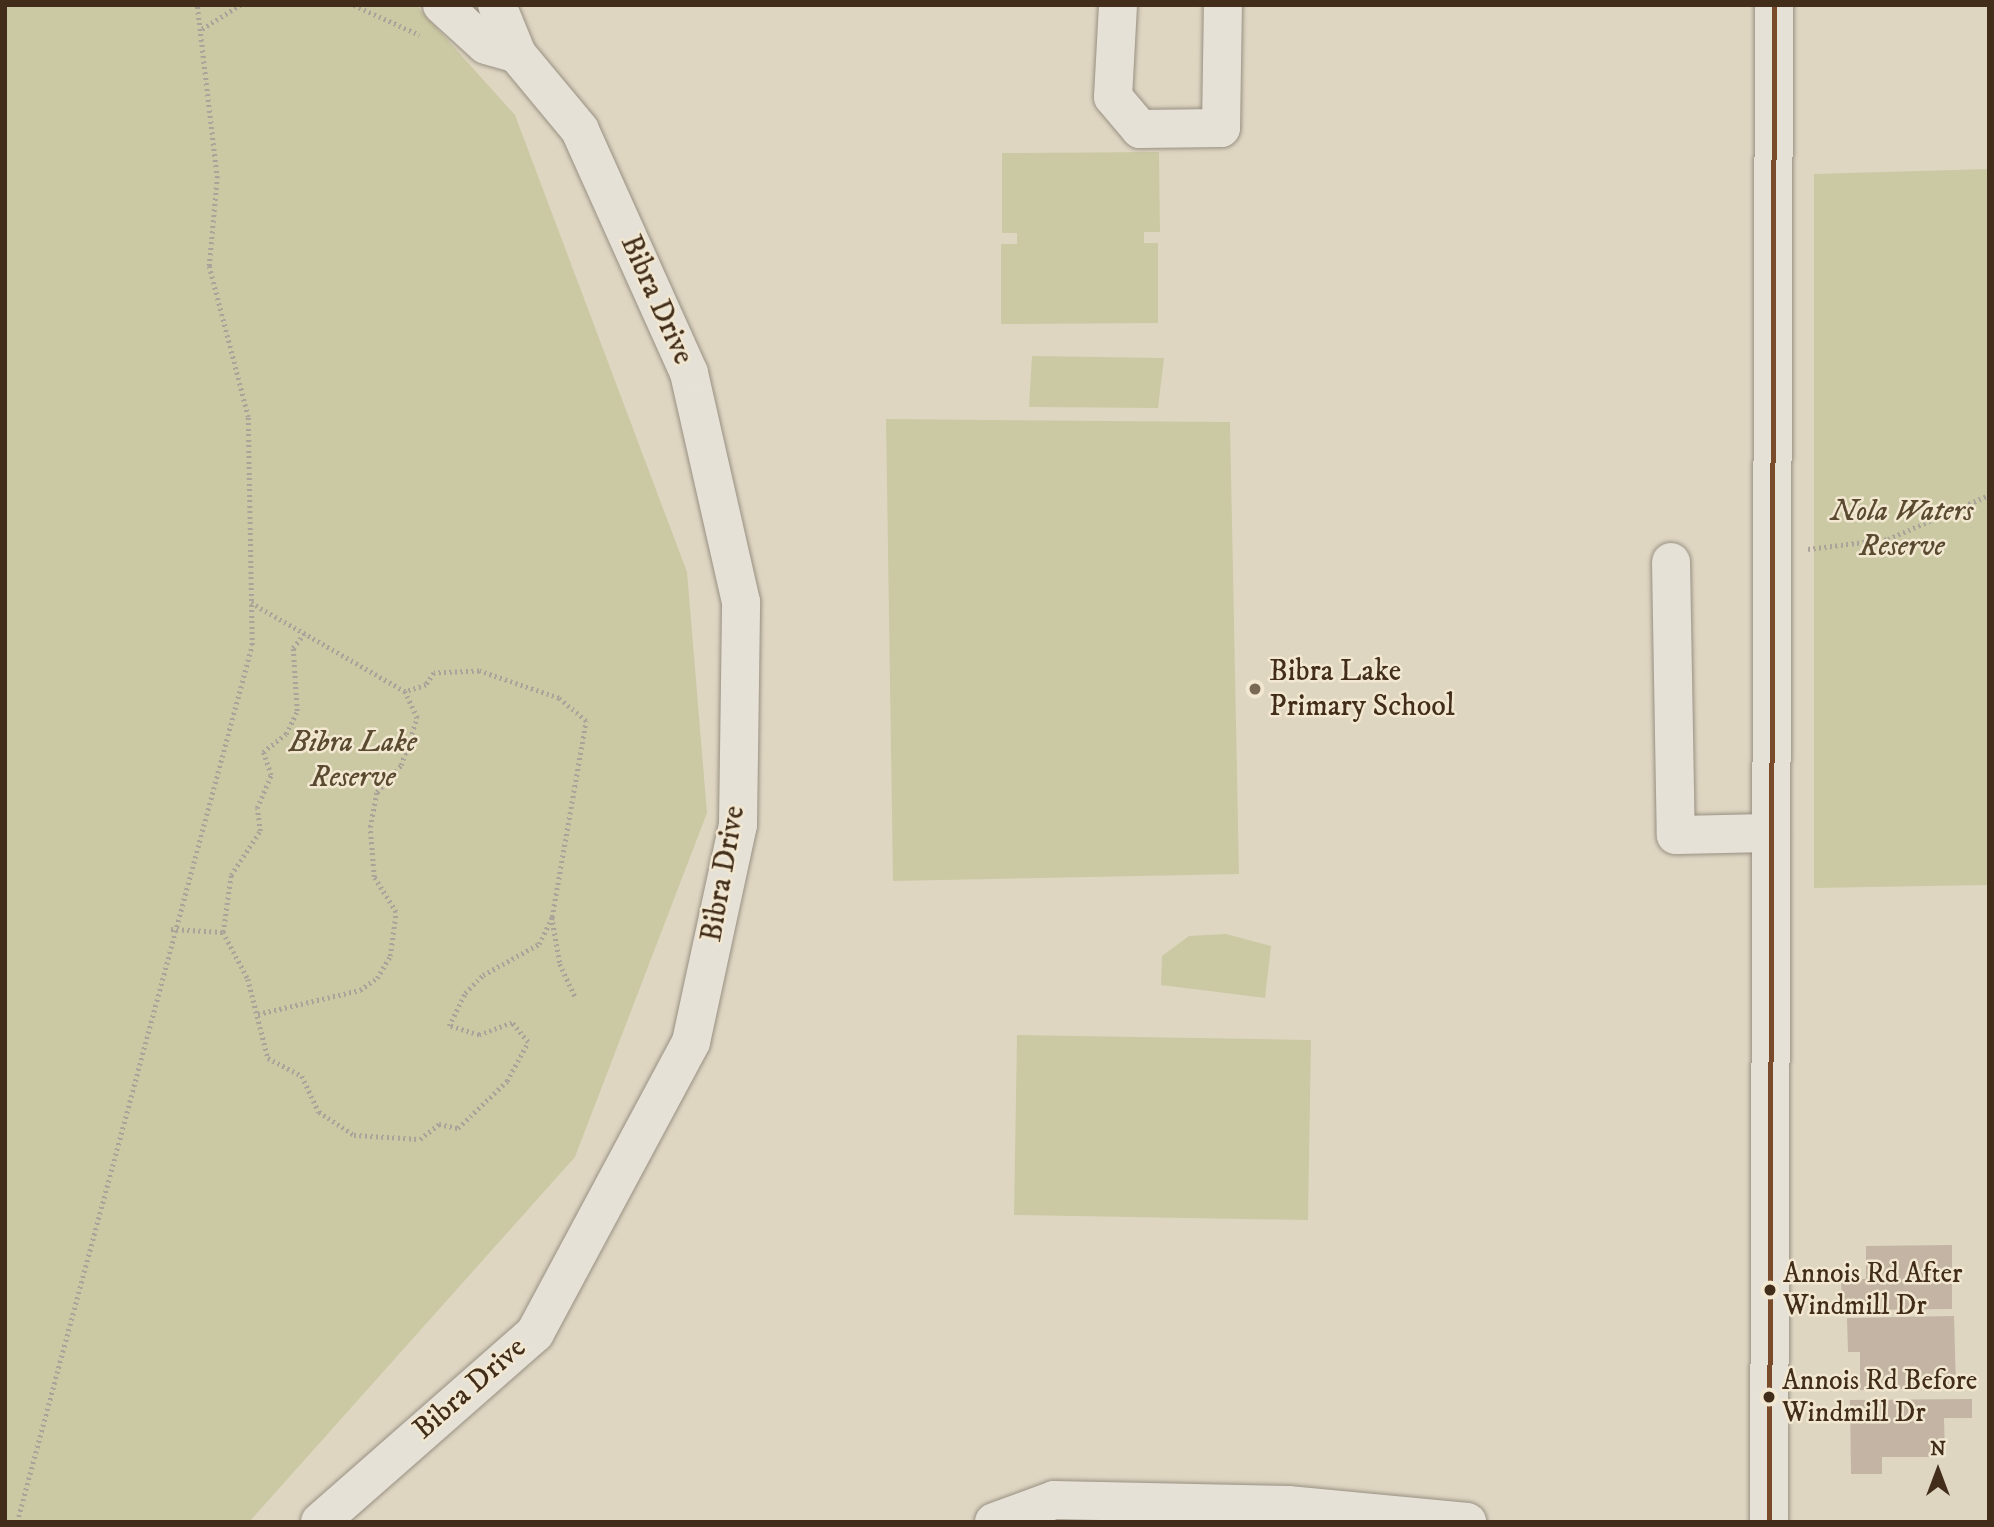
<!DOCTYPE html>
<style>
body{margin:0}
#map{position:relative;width:1994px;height:1527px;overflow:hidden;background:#dfd6c2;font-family:"IM FELL DW Pica",serif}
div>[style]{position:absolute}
.green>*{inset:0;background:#cbc9a4}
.building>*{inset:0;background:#c3b4a3}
.path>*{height:4.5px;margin-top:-2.25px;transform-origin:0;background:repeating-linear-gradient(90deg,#a9a39a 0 2px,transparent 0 5.5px)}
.roads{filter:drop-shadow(0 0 2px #989082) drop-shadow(0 0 2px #989082)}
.minor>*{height:38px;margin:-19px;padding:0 19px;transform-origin:19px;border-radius:19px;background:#e6e1d7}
.bus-1>*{height:5px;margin:-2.5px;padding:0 2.5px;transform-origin:2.5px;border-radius:2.5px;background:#7a4b2a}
.dots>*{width:19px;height:19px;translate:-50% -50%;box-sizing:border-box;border:4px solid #f2e7d0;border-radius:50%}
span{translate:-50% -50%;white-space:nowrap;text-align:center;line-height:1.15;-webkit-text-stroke:5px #f2e7d0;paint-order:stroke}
.bus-label{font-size:28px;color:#412d19}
.left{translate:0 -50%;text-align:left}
.street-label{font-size:30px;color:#412d19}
.park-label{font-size:30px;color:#594a30;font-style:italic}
.poi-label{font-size:30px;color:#412d19}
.frame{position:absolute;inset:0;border:7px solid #412d19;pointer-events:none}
.north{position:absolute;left:1903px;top:1436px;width:70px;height:70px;-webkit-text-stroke:5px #f2e7d0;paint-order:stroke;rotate:0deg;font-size:19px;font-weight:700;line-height:28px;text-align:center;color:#412d19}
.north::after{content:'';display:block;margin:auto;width:24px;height:32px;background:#412d19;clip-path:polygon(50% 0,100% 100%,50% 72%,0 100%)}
</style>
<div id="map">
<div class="green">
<i style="clip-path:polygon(5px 5px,416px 5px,515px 115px,687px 572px,707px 813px,575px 1157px,249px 1522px,5px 1522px)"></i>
<i style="clip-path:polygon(1159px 152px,1160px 232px,1144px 232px,1144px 243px,1158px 243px,1158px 323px,1001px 324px,1001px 244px,1017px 244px,1017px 233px,1002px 233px,1002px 153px)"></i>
<i style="clip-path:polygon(1989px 169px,1989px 885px,1814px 888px,1814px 174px)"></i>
<i style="clip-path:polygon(1032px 356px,1164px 358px,1158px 408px,1029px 407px)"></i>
<i style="clip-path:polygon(886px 419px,1230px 422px,1239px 874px,893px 881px)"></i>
<i style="clip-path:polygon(1226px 934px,1271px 946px,1265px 998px,1161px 985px,1162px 956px,1189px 936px)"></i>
<i style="clip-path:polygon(1017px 1035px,1311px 1040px,1308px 1220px,1014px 1215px)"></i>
</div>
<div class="building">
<i style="clip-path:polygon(1952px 1245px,1952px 1309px,1842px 1310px,1841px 1279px,1866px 1279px,1866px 1246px)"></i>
<i style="clip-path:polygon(1954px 1316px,1956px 1387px,1860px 1390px,1860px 1352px,1848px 1352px,1847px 1318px)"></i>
<i style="clip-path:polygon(1972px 1399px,1972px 1418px,1944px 1418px,1945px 1457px,1882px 1457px,1882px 1474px,1851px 1474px,1850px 1400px)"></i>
</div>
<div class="path">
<i style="left:354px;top:5px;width:72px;rotate:24.4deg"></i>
<i style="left:202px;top:29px;width:45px;rotate:-32.3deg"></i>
<i style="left:1808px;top:549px;width:81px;rotate:-7.1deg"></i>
<i style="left:1888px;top:539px;width:110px;rotate:-23.5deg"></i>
<i style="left:552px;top:917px;width:48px;rotate:80.3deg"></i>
<i style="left:560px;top:964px;width:38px;rotate:65deg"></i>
<i style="left:171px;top:929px;width:52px;rotate:3.3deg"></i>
<i style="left:223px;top:932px;width:53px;rotate:62deg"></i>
<i style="left:248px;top:979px;width:81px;rotate:75.8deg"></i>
<i style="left:268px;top:1058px;width:38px;rotate:28deg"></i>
<i style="left:302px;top:1076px;width:40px;rotate:65deg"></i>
<i style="left:319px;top:1112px;width:42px;rotate:33.3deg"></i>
<i style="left:354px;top:1135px;width:66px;rotate:3.5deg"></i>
<i style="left:420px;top:1139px;width:24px;rotate:-38deg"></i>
<i style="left:439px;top:1124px;width:19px;rotate:12deg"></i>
<i style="left:458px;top:1128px;width:68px;rotate:-43.8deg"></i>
<i style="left:507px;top:1081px;width:44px;rotate:-61.7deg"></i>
<i style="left:528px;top:1042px;width:25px;rotate:-130deg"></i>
<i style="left:512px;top:1023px;width:35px;rotate:160deg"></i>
<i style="left:479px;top:1035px;width:31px;rotate:-163deg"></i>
<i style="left:449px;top:1026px;width:37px;rotate:-64deg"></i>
<i style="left:465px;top:993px;width:25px;rotate:-45deg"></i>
<i style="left:483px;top:975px;width:64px;rotate:-29deg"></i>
<i style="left:539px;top:944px;width:30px;rotate:-64deg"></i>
<i style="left:552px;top:917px;width:199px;rotate:-80.2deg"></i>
<i style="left:586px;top:721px;width:35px;rotate:-140deg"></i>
<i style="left:559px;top:698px;width:84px;rotate:-161.4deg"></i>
<i style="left:479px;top:671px;width:45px;rotate:177.5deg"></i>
<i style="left:434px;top:673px;width:14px;rotate:124deg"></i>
<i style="left:426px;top:685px;width:22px;rotate:162deg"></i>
<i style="left:405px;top:692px;width:178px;rotate:-150deg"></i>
<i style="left:223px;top:932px;width:58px;rotate:-82deg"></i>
<i style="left:231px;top:875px;width:53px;rotate:-56.6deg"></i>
<i style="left:260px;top:831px;width:23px;rotate:-97deg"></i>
<i style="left:257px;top:808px;width:36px;rotate:-67deg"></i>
<i style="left:271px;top:775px;width:24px;rotate:-109deg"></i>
<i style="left:263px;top:752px;width:29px;rotate:-38deg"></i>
<i style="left:286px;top:734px;width:25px;rotate:-64deg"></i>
<i style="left:297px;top:711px;width:63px;rotate:-93.6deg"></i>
<i style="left:293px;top:648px;width:18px;rotate:-52deg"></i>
<i style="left:258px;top:1014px;width:105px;rotate:-13.2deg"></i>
<i style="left:360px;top:990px;width:21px;rotate:-35deg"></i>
<i style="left:377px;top:978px;width:26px;rotate:-59deg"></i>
<i style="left:390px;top:956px;width:44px;rotate:-82.2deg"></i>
<i style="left:396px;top:912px;width:41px;rotate:-122.2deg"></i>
<i style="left:374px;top:877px;width:50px;rotate:-94.6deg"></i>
<i style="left:370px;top:827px;width:36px;rotate:-79deg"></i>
<i style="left:377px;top:792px;width:36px;rotate:-48deg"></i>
<i style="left:401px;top:765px;width:50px;rotate:-71.2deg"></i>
<i style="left:417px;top:718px;width:29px;rotate:-115deg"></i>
<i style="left:17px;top:1522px;width:908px;rotate:-75deg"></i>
<i style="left:252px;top:645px;width:228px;rotate:-91deg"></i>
<i style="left:248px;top:417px;width:156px;rotate:-104.5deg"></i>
<i style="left:209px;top:266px;width:88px;rotate:-84.8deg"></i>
<i style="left:217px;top:178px;width:174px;rotate:-96.6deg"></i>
</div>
<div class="roads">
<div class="minor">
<i style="left:442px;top:5px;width:59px;rotate:42.3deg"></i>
<i style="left:486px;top:45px;width:32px;rotate:16deg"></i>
<i style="left:1118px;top:5px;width:92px;rotate:93.1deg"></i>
<i style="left:1113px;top:97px;width:42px;rotate:49.8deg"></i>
<i style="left:1140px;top:129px;width:81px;rotate:-0.7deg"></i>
<i style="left:1221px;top:128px;width:123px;rotate:-89.1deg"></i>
<i style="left:1671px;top:562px;width:273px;rotate:89deg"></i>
<i style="left:1676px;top:835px;width:95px;rotate:-1.2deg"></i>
<i style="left:320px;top:1522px;width:286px;rotate:-41.3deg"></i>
<i style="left:535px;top:1333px;width:330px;rotate:-61.8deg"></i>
<i style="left:691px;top:1042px;width:222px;rotate:-77.8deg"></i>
<i style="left:738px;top:825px;width:223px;rotate:-89.2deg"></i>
<i style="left:741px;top:602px;width:235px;rotate:-102.8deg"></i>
<i style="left:689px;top:373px;width:266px;rotate:-114.2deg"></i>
<i style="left:580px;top:130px;width:99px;rotate:-129.7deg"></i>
<i style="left:517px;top:54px;width:53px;rotate:-112.2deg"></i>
<i style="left:994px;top:1522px;width:64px;rotate:-20.1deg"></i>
<i style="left:1054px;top:1500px;width:234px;rotate:1.2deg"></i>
<i style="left:1288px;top:1505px;width:180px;rotate:5.4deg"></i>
<i style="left:1769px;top:1522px;width:1517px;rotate:-89.81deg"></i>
</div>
</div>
<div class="bus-1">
<i style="left:1769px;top:1522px;width:1517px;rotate:-89.81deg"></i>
</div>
<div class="dots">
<i style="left:1255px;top:689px;background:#786854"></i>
<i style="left:1770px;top:1290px;background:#412d19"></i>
<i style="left:1769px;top:1397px;background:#412d19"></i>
</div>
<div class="bus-label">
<span class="left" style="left:1783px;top:1290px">Annois Rd After<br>Windmill Dr</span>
<span class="left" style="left:1782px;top:1397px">Annois Rd Before<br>Windmill Dr</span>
</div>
<div class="street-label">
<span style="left:656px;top:300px;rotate:66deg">Bibra Drive</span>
<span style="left:724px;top:874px;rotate:-80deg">Bibra Drive</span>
<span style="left:470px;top:1389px;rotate:-41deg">Bibra Drive</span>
</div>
<div class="park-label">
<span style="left:1902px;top:529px">Nola Waters<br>Reserve</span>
<span style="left:353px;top:760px">Bibra Lake<br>Reserve</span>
</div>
<div class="poi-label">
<span class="left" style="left:1269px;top:689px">Bibra Lake<br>Primary School</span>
</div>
<div class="frame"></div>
<div class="north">N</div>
</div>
